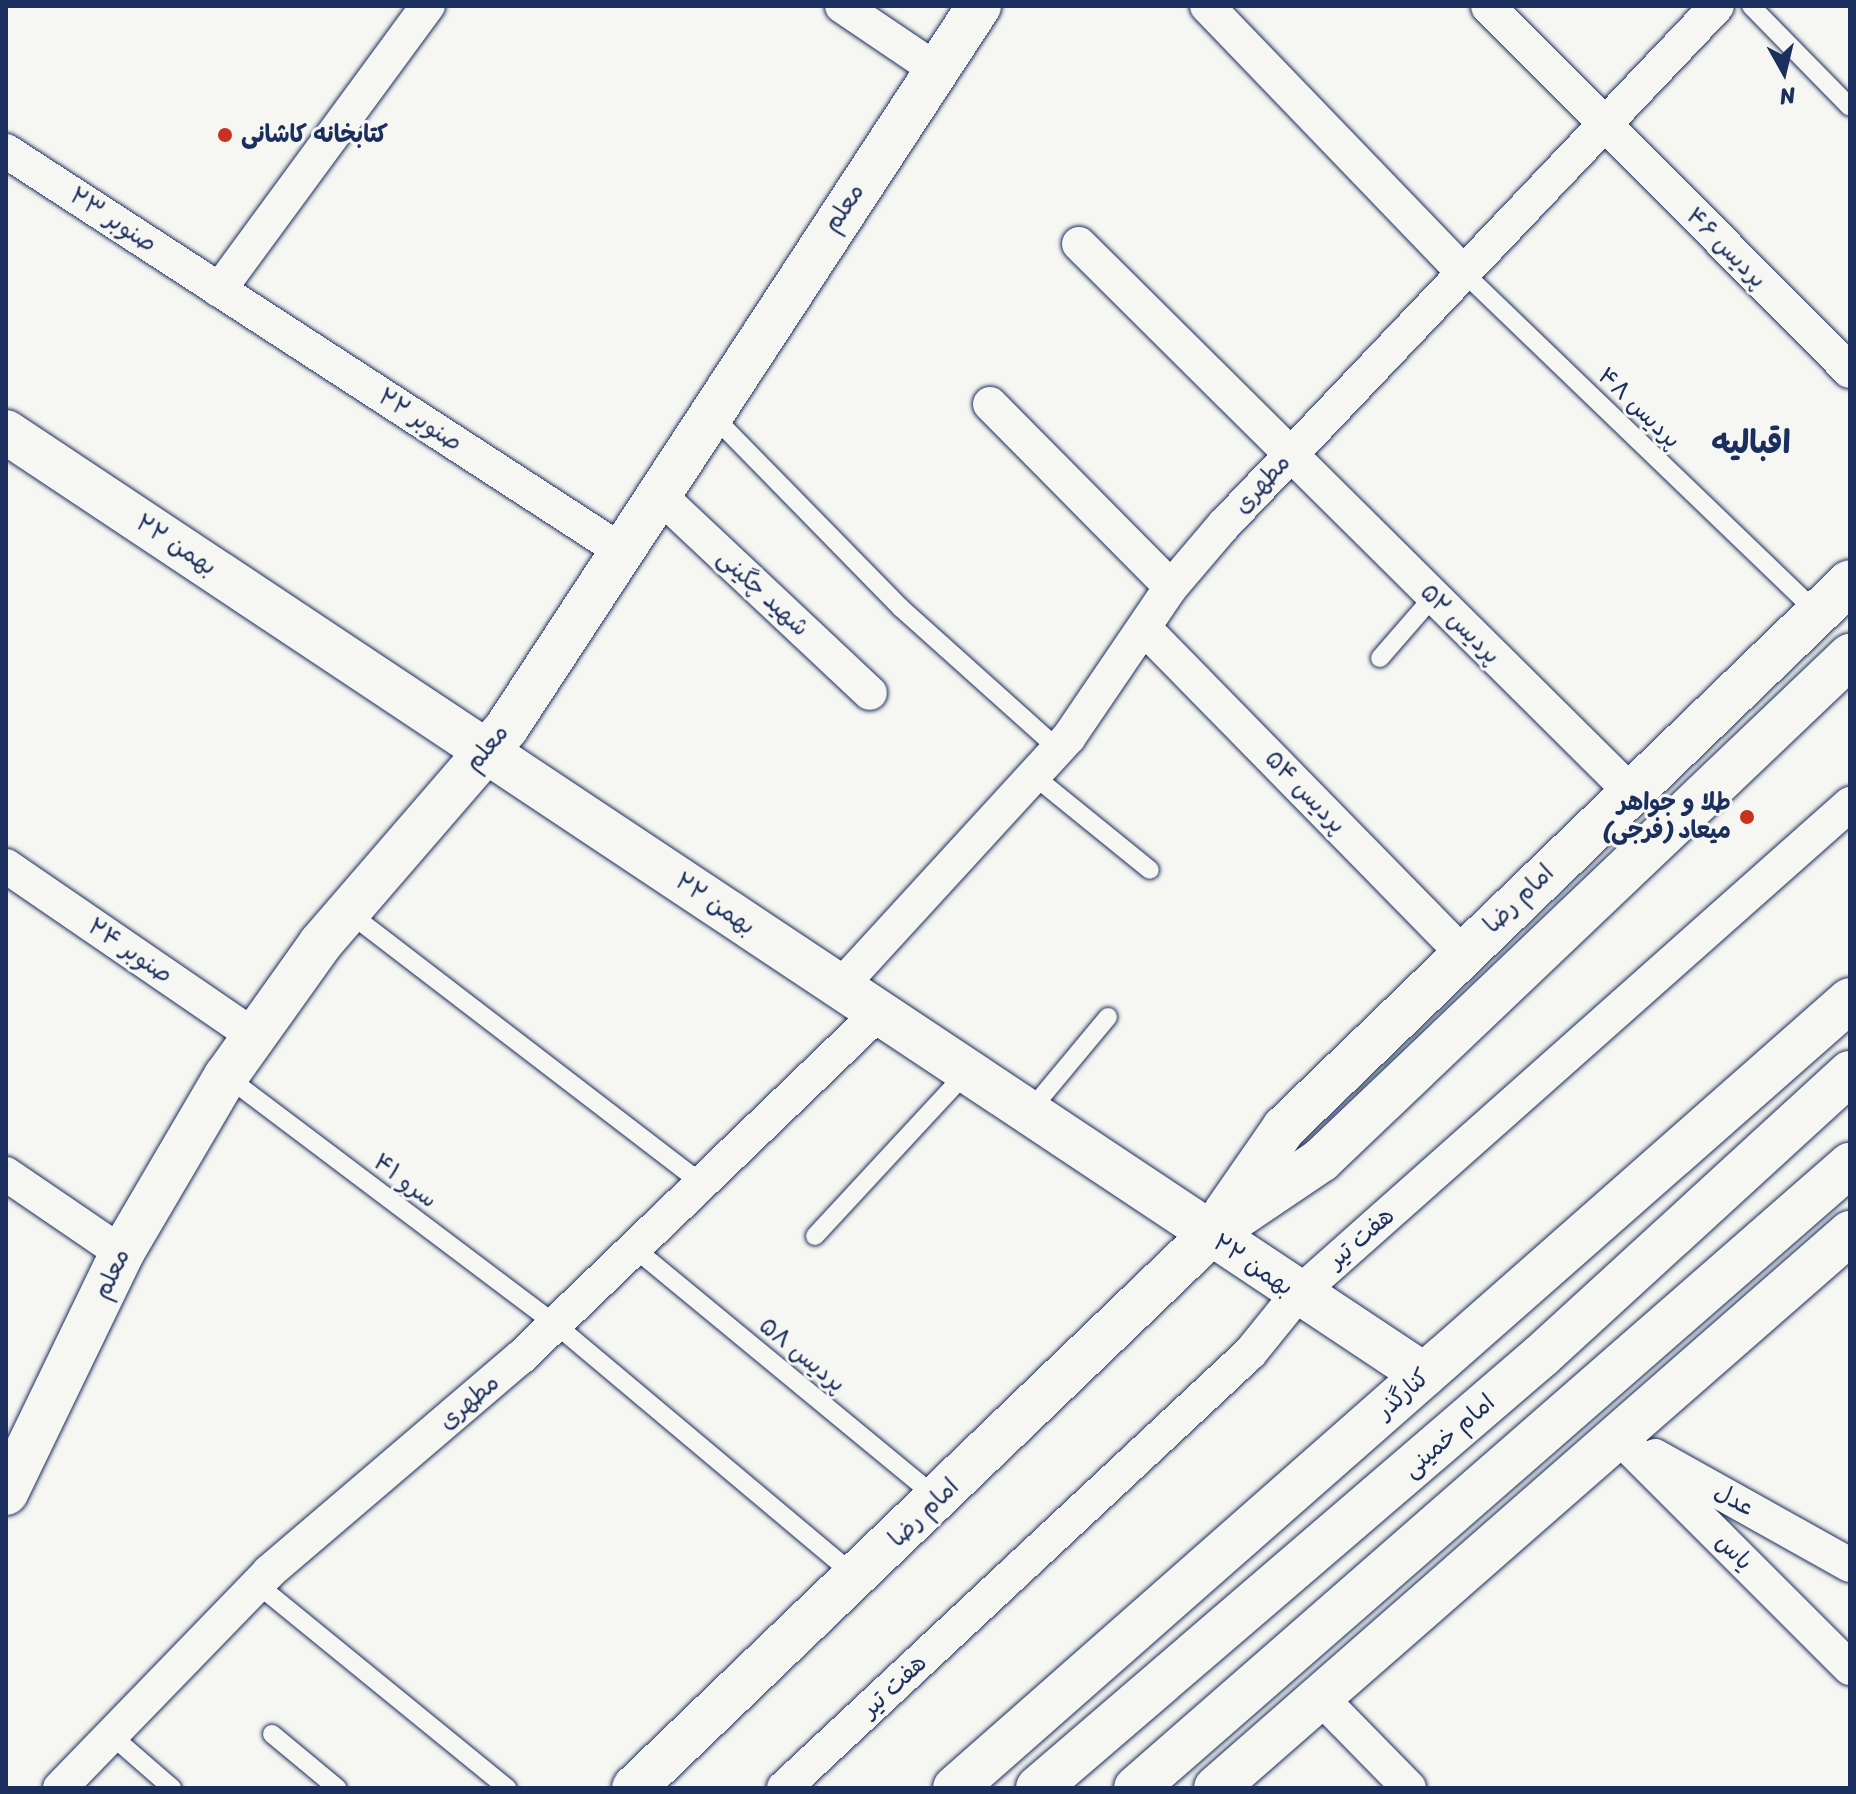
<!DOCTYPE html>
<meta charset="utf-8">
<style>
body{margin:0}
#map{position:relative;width:1856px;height:1794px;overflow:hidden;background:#f6f6f2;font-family:Sriracha,"Playpen Sans Arabic",sans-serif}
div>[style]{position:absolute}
.roads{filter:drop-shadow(0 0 2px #1b2f5e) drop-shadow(0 0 2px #1b2f5e)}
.service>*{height:18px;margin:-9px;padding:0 9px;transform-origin:9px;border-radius:9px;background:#f6f6f2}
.minor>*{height:34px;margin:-17px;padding:0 17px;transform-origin:17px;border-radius:17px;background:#f6f6f2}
.tertiary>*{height:44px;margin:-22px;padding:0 22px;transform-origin:22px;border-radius:22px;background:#f6f6f2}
.secondary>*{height:44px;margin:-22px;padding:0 22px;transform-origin:22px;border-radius:22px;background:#f6f6f2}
.trunk>*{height:44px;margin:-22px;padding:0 22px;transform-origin:22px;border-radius:22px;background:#f6f6f2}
.dots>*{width:22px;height:22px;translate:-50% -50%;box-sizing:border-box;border:4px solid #f6f6f2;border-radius:50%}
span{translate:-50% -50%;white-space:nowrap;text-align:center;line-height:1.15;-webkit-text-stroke:6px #f6f6f2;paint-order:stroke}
.poi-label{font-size:24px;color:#1b2f5e;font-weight:700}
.left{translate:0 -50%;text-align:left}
.right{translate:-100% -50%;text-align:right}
.street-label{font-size:24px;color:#1b2f5e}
.district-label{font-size:32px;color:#1b2f5e;font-weight:700}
.frame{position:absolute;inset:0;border:8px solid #1b2f5e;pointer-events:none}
.north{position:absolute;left:1744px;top:32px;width:80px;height:80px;-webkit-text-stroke:6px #f6f6f2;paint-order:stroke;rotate:172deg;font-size:22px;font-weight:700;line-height:32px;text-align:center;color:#1b2f5e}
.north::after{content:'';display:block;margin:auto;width:28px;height:36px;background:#1b2f5e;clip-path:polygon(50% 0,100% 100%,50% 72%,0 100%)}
</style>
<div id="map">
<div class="roads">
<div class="service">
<i style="left:1751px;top:6px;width:141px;rotate:45.6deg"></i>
<i style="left:1462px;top:271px;width:494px;rotate:43.9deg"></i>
<i style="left:712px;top:415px;width:270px;rotate:45.6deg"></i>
<i style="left:901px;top:608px;width:211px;rotate:41.9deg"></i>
<i style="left:1380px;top:658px;width:81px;rotate:-49deg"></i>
<i style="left:1034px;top:776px;width:149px;rotate:39deg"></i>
<i style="left:348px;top:912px;width:445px;rotate:37.5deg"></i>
<i style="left:226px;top:1076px;width:412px;rotate:37deg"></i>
<i style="left:555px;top:1324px;width:392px;rotate:40deg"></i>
<i style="left:1028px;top:1113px;width:125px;rotate:-50.2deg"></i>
<i style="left:815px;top:1236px;width:221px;rotate:-47.2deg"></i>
<i style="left:634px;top:1248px;width:391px;rotate:39.5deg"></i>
<i style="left:257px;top:1584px;width:323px;rotate:39.2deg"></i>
<i style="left:272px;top:1734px;width:85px;rotate:39.7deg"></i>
<i style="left:111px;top:1735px;width:81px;rotate:41deg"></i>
</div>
<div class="minor">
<i style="left:842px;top:6px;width:115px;rotate:34deg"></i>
<i style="left:1207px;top:6px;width:368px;rotate:46.1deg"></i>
<i style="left:1488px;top:6px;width:514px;rotate:45.24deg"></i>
<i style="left:6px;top:151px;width:732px;rotate:33.02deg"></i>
<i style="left:1079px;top:244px;width:778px;rotate:44.79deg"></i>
<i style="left:219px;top:290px;width:353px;rotate:-53.7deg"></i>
<i style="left:990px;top:404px;width:257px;rotate:45.3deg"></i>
<i style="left:657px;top:493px;width:292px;rotate:43.2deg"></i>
<i style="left:1146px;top:630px;width:453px;rotate:45.6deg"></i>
<i style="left:6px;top:866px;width:301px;rotate:34.4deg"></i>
<i style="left:839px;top:988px;width:340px;rotate:-47.5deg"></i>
<i style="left:1069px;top:737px;width:181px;rotate:-55.8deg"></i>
<i style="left:1171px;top:587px;width:80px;rotate:-49.6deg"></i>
<i style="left:1223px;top:526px;width:717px;rotate:-46.47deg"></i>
<i style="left:6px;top:1174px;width:140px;rotate:34.3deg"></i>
<i style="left:1618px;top:1436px;width:328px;rotate:45deg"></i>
<i style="left:1655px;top:1456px;width:223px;rotate:29.2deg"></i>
<i style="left:1320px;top:1697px;width:127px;rotate:45.6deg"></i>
<i style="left:60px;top:1788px;width:301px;rotate:-45.9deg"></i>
<i style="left:269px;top:1572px;width:330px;rotate:-40.5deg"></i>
<i style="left:520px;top:1358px;width:496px;rotate:-43.9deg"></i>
<i style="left:784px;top:1788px;width:637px;rotate:-43.03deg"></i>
<i style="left:1250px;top:1353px;width:75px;rotate:-51deg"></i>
<i style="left:1297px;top:1295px;width:740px;rotate:-41.6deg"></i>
</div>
<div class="tertiary">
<i style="left:1216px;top:1788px;width:843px;rotate:-41.2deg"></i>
</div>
<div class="secondary">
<i style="left:6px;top:432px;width:1703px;rotate:33.62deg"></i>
<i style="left:1225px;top:1213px;width:103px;rotate:-55.2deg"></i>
<i style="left:1284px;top:1128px;width:786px;rotate:-43.97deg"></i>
<i style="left:6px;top:1493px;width:267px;rotate:-64.2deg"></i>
<i style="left:122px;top:1253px;width:205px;rotate:-59.6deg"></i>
<i style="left:226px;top:1076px;width:162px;rotate:-54.5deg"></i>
<i style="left:320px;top:944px;width:286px;rotate:-49.2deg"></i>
<i style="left:507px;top:727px;width:862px;rotate:-56.79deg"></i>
<i style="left:634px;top:1788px;width:798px;rotate:-43.83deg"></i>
<i style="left:1210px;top:1235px;width:134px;rotate:-34deg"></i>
<i style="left:1321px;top:1160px;width:731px;rotate:-43.61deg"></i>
<i style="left:955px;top:1788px;width:1192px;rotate:-41.36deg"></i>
</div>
<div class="trunk">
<i style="left:1038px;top:1788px;width:663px;rotate:-40.66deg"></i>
<i style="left:1541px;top:1356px;width:419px;rotate:-42.5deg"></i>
<i style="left:1136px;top:1788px;width:948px;rotate:-41.11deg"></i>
</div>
</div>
<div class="dots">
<i style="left:225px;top:135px;background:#c8321e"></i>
<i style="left:1747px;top:817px;background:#c8321e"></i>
</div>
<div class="poi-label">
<span class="left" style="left:241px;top:135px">کتابخانه کاشانی</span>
<span class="right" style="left:1731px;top:817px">طلا و جواهر<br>میعاد (فرجی)</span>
</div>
<div class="street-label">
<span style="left:844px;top:208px;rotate:-56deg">معلم</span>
<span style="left:113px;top:220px;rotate:33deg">صنوبر ۲۳</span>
<span style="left:1726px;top:248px;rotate:45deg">پردیس ۴۶</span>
<span style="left:1639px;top:408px;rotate:44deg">پردیس ۴۸</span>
<span style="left:420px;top:420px;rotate:33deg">صنوبر ۲۲</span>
<span style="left:1262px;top:484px;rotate:-47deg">مطهری</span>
<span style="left:176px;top:545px;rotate:33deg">۲۲ بهمن</span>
<span style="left:763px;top:593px;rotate:43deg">شهید چگینی</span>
<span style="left:1460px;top:624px;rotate:45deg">پردیس ۵۲</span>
<span style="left:487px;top:748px;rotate:-50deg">معلم</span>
<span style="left:1305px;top:792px;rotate:46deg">پردیس ۵۴</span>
<span style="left:1519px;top:899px;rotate:-44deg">امام رضا</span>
<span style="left:715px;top:904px;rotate:34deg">۲۲ بهمن</span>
<span style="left:130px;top:951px;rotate:34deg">صنوبر ۲۴</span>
<span style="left:405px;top:1181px;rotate:37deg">سرو ۴۱</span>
<span style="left:1361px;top:1238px;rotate:-41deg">هفت تیر</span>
<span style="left:1253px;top:1265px;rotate:34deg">۲۲ بهمن</span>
<span style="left:112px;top:1274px;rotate:-64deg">معلم</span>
<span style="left:802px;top:1355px;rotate:39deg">پردیس ۵۸</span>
<span style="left:1403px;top:1394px;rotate:-41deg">کنارگذر</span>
<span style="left:469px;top:1402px;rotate:-40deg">مطهری</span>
<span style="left:1449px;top:1436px;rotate:-41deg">امام خمینی</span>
<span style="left:1734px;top:1500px;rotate:29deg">عدل</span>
<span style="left:924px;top:1513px;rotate:-44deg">امام رضا</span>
<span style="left:1734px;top:1552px;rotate:45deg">یاس</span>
<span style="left:894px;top:1686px;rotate:-43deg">هفت تیر</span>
</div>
<div class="district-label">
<span style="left:1751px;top:443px">اقبالیه</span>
</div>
<div class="frame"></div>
<div class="north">N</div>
</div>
